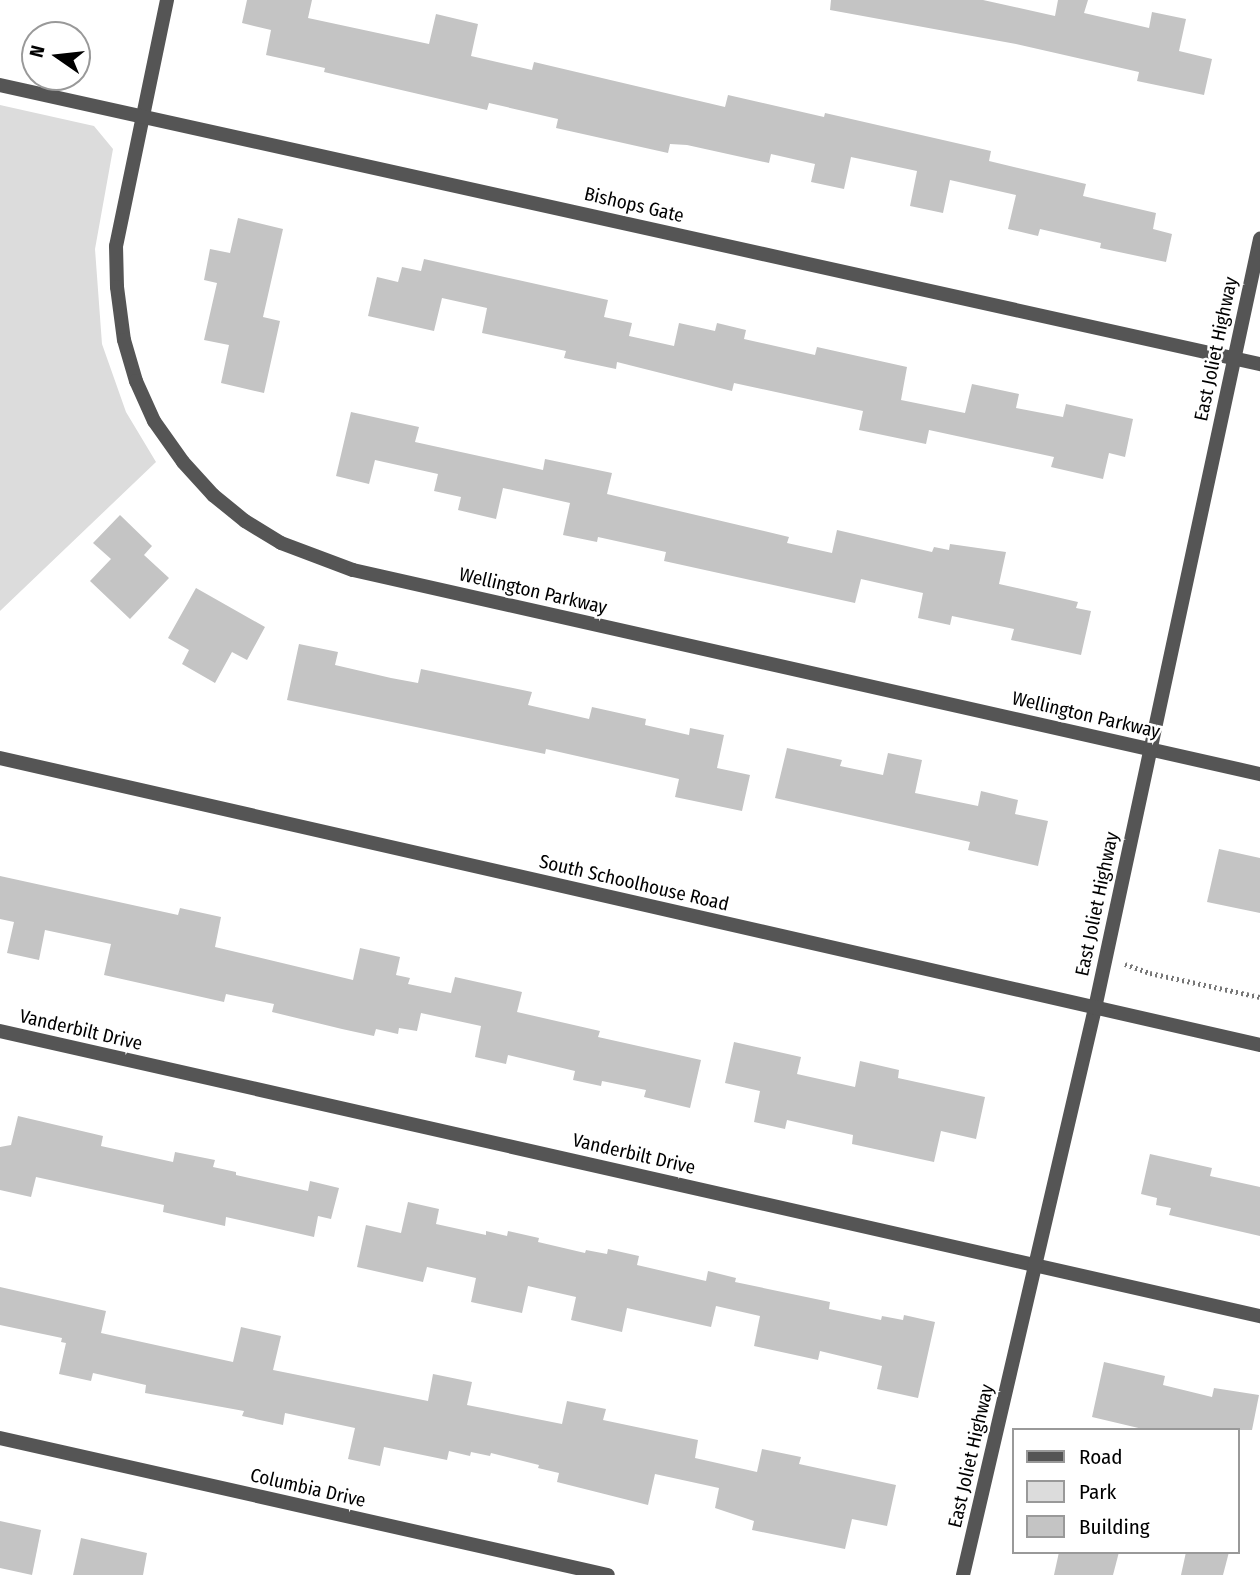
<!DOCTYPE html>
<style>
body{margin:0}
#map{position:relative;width:1260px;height:1575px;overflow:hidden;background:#fff;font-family:"Fira Sans Condensed",sans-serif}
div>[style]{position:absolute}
.green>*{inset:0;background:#dcdcdc}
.building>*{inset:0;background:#c4c4c4}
.path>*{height:4.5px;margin-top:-2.25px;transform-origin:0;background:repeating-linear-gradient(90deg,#777 0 2px,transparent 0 5.5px)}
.minor>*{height:14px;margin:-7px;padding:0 7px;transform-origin:7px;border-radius:7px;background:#555}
.tertiary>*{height:14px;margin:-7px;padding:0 7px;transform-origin:7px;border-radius:7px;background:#555}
span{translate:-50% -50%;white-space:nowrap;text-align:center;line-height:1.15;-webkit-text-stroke:5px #fff;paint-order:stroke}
.street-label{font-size:19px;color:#000}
.legend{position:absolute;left:1012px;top:1428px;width:228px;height:126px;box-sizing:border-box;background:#fff;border:2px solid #999;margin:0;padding:9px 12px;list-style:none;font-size:21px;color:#000}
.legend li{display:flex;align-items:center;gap:14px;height:35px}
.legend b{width:35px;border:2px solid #999}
.north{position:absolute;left:21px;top:21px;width:70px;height:70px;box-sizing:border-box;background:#fff;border:2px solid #999;border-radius:50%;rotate:284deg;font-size:19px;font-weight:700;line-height:28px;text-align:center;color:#000}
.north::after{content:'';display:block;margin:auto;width:24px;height:32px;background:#000;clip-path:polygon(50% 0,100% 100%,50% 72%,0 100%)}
</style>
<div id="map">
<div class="green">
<i style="clip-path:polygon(0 105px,94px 126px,113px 149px,95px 249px,102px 344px,126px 412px,156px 462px,0 611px)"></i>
</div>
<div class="building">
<i style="clip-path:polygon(247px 0,312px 0,308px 18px,429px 44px,436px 14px,478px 24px,471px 56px,532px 70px,534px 62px,725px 107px,728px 95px,824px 117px,825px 113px,991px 151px,989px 161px,1086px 184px,1083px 196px,1156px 213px,1153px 229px,1172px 234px,1166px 262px,1100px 248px,1101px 243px,1040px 229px,1038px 236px,1008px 229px,1016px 195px,950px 180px,943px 213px,910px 206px,917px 171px,851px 157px,844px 189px,811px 182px,815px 164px,771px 154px,769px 163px,687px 145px,670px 144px,668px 153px,556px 128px,558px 119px,489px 103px,487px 110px,324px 72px,325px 68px,266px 55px,271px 30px,242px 23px)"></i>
<i style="clip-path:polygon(831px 0,983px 0,1055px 16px,1058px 0,1088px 0,1084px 13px,1149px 28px,1152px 12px,1186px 19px,1179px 51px,1212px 59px,1204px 95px,1137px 81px,1139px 72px,1016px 44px,830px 10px)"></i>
<i style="clip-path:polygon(238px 218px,283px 229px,263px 317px,280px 321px,264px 393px,221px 383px,229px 345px,204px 340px,217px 283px,204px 280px,210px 249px,230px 253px)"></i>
<i style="clip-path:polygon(424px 259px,608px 300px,604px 317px,632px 323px,629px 336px,674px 346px,679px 323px,715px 331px,717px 323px,746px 330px,744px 339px,815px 355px,817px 347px,907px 367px,901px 400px,965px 413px,972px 384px,1019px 394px,1016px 408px,1063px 417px,1066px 404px,1133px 419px,1125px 457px,1109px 453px,1103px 479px,1051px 467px,1054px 457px,929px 430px,926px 444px,859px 430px,863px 411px,734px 383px,732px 391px,617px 362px,616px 369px,564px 358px,566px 351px,482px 333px,487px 308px,442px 298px,434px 331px,368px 316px,377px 277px,398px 282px,402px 267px,421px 271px)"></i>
<i style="clip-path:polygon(351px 412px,419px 427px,415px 442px,543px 470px,545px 459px,612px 473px,607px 494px,789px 537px,787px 543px,832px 553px,837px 530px,932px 552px,934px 547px,949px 550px,950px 544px,1006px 552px,999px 584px,1078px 602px,1076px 608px,1091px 611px,1081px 655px,1011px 640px,1014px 629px,952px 616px,950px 625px,918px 618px,923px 593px,861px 579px,855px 603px,664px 561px,666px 552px,598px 537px,597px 542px,563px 535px,570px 503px,503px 488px,496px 519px,458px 510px,461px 497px,434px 491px,438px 474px,375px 460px,369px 484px,336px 476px)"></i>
<i style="clip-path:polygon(120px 515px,152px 546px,144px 555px,169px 578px,130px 619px,90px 581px,111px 559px,93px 543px)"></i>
<i style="clip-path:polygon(196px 588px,265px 627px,247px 660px,232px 652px,215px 683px,182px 664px,189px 650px,168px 638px)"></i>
<i style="clip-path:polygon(299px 644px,338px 652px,335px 665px,391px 678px,418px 683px,421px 669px,532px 692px,528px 705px,589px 719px,592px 707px,646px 719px,645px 725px,689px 735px,690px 728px,724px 735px,717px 768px,750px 775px,742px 811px,675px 797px,679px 779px,546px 749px,545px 754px,287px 700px)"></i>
<i style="clip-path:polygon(787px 748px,842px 760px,840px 766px,883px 775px,888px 753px,922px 760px,915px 793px,978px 806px,981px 791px,1018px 800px,1015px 814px,1048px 821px,1038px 866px,968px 850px,970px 842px,775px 798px)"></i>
<i style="clip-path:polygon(1219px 849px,1260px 858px,1260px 913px,1207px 902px)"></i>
<i style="clip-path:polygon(0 876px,178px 915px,180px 908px,221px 917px,215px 947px,353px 980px,360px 948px,400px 957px,396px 975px,410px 978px,408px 984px,451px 993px,455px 977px,522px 992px,517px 1012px,600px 1031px,598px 1037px,701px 1060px,690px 1108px,644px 1097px,646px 1090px,602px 1081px,601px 1086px,573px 1080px,575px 1071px,508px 1055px,506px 1064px,475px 1057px,481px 1026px,421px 1013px,417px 1031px,399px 1028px,398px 1034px,376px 1029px,374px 1036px,342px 1029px,272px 1012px,274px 1004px,226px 994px,224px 1002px,104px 975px,111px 944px,45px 930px,39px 960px,7px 953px,14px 922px,0 919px)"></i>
<i style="clip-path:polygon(734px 1042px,801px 1057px,797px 1074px,855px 1087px,860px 1061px,899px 1070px,898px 1078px,985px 1097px,976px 1139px,941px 1131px,934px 1162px,852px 1144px,853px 1135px,787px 1120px,785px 1129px,754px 1122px,760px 1091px,725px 1083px)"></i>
<i style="clip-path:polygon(18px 1116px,103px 1136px,101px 1146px,173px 1162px,175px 1152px,215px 1160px,213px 1167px,236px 1172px,236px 1175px,308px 1191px,310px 1181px,339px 1188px,331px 1219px,318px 1216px,314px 1237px,226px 1217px,225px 1226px,163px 1212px,164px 1205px,36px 1177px,31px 1197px,0 1190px,0 1147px,11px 1145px)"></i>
<i style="clip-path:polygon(1150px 1154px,1212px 1168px,1210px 1176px,1260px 1187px,1260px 1236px,1169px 1215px,1171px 1208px,1156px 1205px,1157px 1198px,1141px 1194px)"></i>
<i style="clip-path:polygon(408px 1202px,439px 1209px,436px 1224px,486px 1235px,486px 1231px,507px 1236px,508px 1231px,539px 1238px,538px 1242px,585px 1253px,586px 1250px,607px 1254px,608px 1249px,639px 1256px,637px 1265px,706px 1281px,708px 1271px,736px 1278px,735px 1282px,830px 1302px,829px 1309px,881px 1320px,882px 1316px,903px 1320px,904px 1315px,935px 1322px,918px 1398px,877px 1389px,882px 1366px,820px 1351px,818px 1360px,754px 1346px,760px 1316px,716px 1306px,711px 1327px,627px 1308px,622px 1332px,571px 1320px,576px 1297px,528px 1286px,522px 1313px,471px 1302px,476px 1278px,427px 1267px,423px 1282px,357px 1267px,366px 1225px,401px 1233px)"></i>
<i style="clip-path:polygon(0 1287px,106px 1311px,101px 1333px,233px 1362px,241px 1327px,281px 1336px,273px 1370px,428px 1401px,433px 1374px,472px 1382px,467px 1405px,562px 1424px,567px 1401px,606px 1409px,603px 1420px,698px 1440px,695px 1458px,757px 1472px,762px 1449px,801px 1457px,799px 1464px,896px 1485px,887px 1526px,852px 1519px,845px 1549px,752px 1530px,754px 1521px,715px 1508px,719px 1488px,655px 1474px,648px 1505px,557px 1482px,559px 1473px,538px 1468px,539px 1465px,491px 1453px,490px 1456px,471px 1452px,470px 1456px,449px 1451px,447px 1460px,384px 1447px,380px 1466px,348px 1459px,355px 1428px,285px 1413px,283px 1425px,242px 1416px,244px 1411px,145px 1393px,146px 1385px,93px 1373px,91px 1381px,59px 1374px,66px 1343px,61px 1342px,62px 1338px,0 1325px)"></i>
<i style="clip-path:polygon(1104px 1362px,1165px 1376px,1163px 1385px,1212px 1397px,1214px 1388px,1259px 1395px,1252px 1430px,1147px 1430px,1092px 1417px)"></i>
<i style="clip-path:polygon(0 1521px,41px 1530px,32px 1575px,0 1568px)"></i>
<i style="clip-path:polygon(81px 1538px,147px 1553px,143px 1575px,73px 1575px)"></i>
<i style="clip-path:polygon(1059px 1552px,1119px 1552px,1113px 1575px,1054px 1575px)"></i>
<i style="clip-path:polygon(1186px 1552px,1229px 1552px,1223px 1575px,1181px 1575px)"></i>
</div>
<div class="path">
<i style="left:1125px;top:964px;width:27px;rotate:20deg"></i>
<i style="left:1150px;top:973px;width:113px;rotate:12.3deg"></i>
</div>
<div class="minor">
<i style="left:167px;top:0;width:251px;rotate:101.7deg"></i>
<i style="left:116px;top:246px;width:41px;rotate:88.6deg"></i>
<i style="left:117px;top:287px;width:53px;rotate:82.5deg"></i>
<i style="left:124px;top:340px;width:43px;rotate:73.7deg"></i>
<i style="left:136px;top:381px;width:44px;rotate:65.8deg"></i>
<i style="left:154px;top:421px;width:50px;rotate:54.7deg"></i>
<i style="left:183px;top:462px;width:45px;rotate:47.7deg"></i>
<i style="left:213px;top:495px;width:41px;rotate:39.1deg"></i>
<i style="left:245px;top:521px;width:42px;rotate:31.4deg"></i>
<i style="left:281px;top:543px;width:77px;rotate:20.6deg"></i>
<i style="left:353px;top:570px;width:930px;rotate:12.68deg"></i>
<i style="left:0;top:85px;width:1291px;rotate:12.49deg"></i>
<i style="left:0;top:1031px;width:1292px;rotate:12.75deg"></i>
<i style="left:0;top:1438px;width:623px;rotate:12.7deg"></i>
<i style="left:963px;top:1575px;width:582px;rotate:-76.89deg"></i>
<i style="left:1095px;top:1008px;width:787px;rotate:-77.89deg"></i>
</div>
<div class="tertiary">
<i style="left:0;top:758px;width:1292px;rotate:12.83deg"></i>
</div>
<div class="street-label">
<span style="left:634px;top:205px;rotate:13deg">Bishops Gate</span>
<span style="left:1216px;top:349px;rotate:-78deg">East Joliet Highway</span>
<span style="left:533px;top:591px;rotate:13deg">Wellington Parkway</span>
<span style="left:1086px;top:715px;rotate:13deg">Wellington Parkway</span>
<span style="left:634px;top:883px;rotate:13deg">South Schoolhouse Road</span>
<span style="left:1097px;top:904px;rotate:-78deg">East Joliet Highway</span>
<span style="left:81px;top:1030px;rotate:13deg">Vanderbilt Drive</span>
<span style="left:634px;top:1154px;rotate:13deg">Vanderbilt Drive</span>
<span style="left:971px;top:1456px;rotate:-77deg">East Joliet Highway</span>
<span style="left:308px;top:1488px;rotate:13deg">Columbia Drive</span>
</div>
<ul class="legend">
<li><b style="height:9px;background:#555"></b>Road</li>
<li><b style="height:19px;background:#dcdcdc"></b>Park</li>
<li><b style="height:19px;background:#c4c4c4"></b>Building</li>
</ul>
<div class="north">N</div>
</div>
